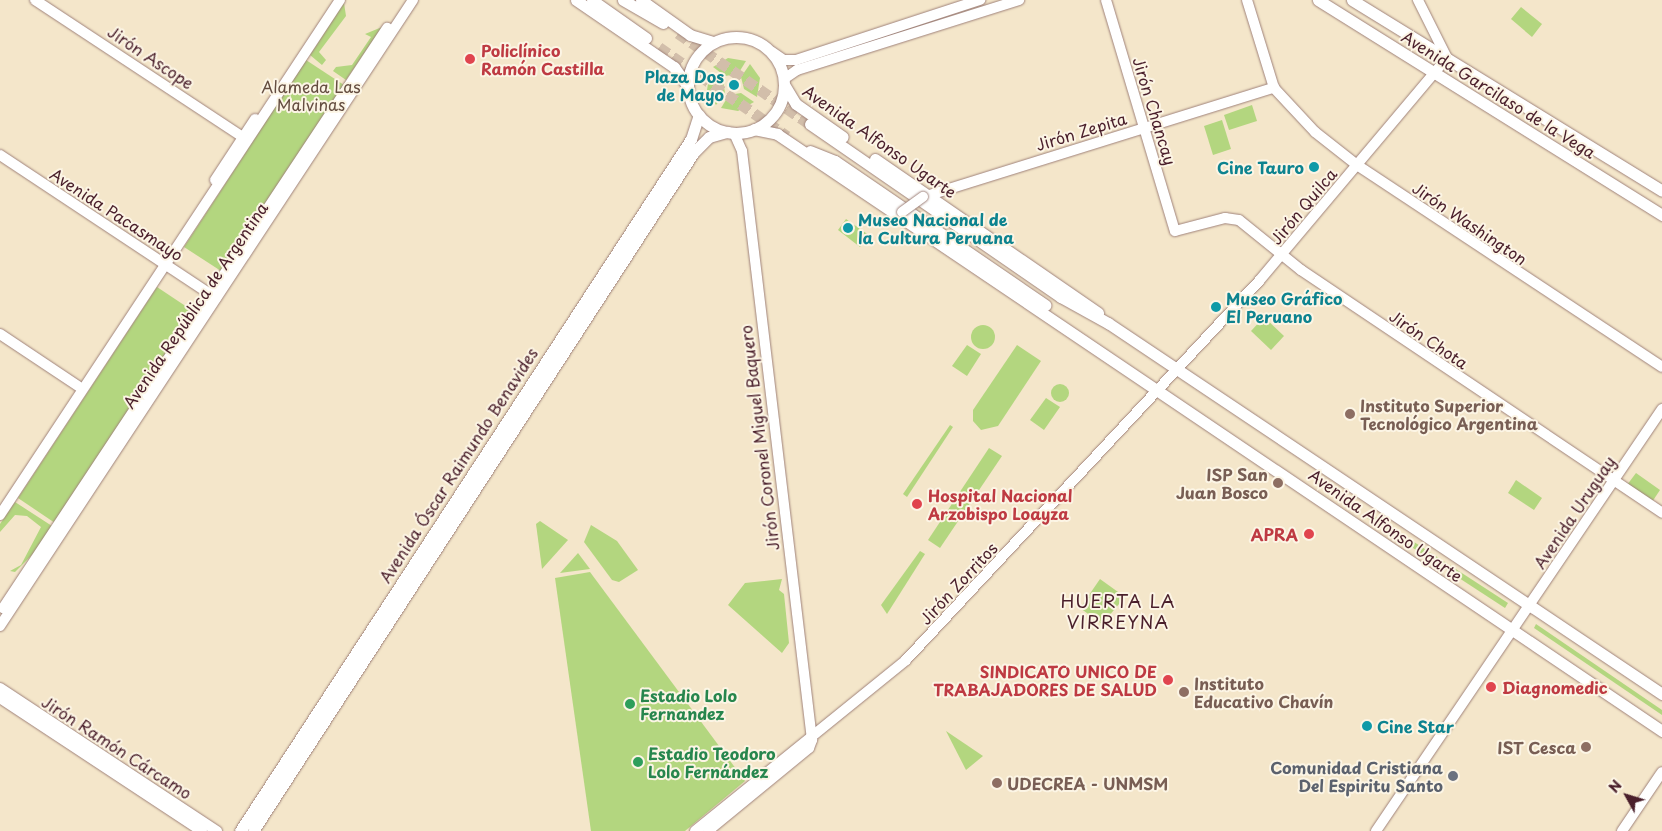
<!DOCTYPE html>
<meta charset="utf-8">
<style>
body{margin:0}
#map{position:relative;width:1662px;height:831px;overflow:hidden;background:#f4e6ca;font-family:"Playpen Sans",sans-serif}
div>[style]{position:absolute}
.green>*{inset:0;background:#b3d67f}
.round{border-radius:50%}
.primary-tunnel>*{height:11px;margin-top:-5.5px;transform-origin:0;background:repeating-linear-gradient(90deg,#d2beaa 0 11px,transparent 0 16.5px)}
.roads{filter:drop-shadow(0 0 1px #9f827a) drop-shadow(0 0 1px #9f827a)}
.secondary>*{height:10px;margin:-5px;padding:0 5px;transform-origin:5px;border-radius:5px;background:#fff}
.primary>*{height:11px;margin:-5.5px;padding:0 5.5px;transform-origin:5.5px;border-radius:5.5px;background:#fff}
.primary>.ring{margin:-5.5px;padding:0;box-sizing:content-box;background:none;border:11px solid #fff;border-radius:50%}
.bridges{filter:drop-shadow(0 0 1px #9f827a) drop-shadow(0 0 1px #9f827a)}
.secondary-bridge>*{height:10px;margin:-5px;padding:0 5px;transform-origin:5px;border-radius:5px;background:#fff}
.dots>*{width:14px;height:14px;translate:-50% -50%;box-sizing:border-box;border:2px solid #fcf5e5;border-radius:50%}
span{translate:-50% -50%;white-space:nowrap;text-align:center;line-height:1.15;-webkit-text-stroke:4px #fcf5e5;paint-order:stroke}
.health-label{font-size:16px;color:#be3a42;font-weight:700}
.left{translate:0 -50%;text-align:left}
.right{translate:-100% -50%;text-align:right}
.street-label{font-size:16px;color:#4a1f2b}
.culture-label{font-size:16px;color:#0d838f;font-weight:700}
.park-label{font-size:16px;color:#644d40}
.education-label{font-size:16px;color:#785e54;font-weight:700}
.leisure-label{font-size:16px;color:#27864d;font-weight:700}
.worship-label{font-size:16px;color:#5b616d;font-weight:700}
.neighbourhood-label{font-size:18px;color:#4a1f2b;letter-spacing:1px}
.north{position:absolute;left:1602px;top:771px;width:50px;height:50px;-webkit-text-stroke:4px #fcf5e5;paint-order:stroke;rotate:309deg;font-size:14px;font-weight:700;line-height:20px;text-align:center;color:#4a1f2b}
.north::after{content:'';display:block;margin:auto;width:18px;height:22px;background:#4a1f2b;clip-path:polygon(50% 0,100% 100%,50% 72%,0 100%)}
</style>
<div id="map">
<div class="green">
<i style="clip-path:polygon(344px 3px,346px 16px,319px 52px,326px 60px,322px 65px,310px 55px)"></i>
<i style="clip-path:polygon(1521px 7px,1542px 24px,1532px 37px,1511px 19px)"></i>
<i style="clip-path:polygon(382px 27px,346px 80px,333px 71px,336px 67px,352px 65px,371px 37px,365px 34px)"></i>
<i style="clip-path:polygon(728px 58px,746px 61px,738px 74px,725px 76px,713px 67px)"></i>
<i style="clip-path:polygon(306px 60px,344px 85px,221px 271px,184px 247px)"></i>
<i style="clip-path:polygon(750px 64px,760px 78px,757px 97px,744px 89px,741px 77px)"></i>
<i style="clip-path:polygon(710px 72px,723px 80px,725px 93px,716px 105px,707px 90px)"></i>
<i style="clip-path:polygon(741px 93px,754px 102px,738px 111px,721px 108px,729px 95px)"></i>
<i style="clip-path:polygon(1252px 105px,1257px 121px,1229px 130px,1224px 115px)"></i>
<i style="clip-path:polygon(1222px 120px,1231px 149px,1213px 155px,1204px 126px)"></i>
<i style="clip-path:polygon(846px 219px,873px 238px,869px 244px,865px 241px,860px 247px,838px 230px)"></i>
<i style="clip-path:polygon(157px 287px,193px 311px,55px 523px,18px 498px)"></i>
<i style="clip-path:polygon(1264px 317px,1284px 336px,1271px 350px,1251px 331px)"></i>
<i class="round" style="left:971px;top:325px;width:24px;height:24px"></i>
<i style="clip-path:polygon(967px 345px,981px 354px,967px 376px,952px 366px)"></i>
<i style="clip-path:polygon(1017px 345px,1041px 361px,998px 426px,981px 430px,973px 421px,973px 410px)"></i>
<i class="round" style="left:1051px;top:384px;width:18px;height:18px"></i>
<i style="clip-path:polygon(1046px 398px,1060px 407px,1044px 430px,1030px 420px)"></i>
<i style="clip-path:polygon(950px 425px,953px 427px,907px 497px,903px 494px)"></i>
<i style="clip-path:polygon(989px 448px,1002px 456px,940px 548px,928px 540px)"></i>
<i style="clip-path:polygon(1636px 473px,1660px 490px,1652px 502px,1627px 485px)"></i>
<i style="clip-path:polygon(1516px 480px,1542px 498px,1534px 510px,1508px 493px)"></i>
<i style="clip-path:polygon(15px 502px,52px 526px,35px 552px,15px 572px,10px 571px,21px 565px,41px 527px,27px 516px,15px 515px,0 532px,0 524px)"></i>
<i style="clip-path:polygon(1371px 514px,1508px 603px,1505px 608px,1367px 518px)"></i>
<i style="clip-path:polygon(540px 521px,568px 540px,542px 569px,536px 524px)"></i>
<i style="clip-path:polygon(591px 525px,617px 541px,638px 570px,619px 582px,612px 580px,584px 542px)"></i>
<i style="clip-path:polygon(920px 551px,925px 554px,887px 614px,881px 605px)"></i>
<i style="clip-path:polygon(578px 553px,590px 569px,560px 573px)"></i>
<i style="clip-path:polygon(590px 572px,745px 781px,685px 831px,591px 831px,555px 578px)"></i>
<i style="clip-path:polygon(782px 579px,779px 590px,784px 594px,789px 643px,782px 653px,728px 605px,745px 583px)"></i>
<i style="clip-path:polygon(1100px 579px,1125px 597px,1102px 624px,1080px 608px)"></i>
<i style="clip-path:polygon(1536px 624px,1662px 710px,1662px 715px,1534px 628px)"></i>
<i style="clip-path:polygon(946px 731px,983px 756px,966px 770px)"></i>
</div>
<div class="primary-tunnel">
<i style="left:678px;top:33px;width:160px;rotate:34.6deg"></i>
<i style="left:659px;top:47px;width:156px;rotate:34.8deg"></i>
</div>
<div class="roads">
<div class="secondary">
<i style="left:35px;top:0;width:254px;rotate:33.4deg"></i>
<i style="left:1106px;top:0;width:241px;rotate:73.4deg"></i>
<i style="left:1175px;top:231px;width:52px;rotate:-14.6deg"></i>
<i style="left:1225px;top:218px;width:14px;rotate:8deg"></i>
<i style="left:1239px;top:220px;width:80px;rotate:38.9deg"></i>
<i style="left:1301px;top:270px;width:435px;rotate:33.9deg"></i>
<i style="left:1247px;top:0;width:92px;rotate:72.9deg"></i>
<i style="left:1274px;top:88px;width:60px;rotate:47deg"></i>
<i style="left:1315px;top:132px;width:53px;rotate:38.2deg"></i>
<i style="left:1357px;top:165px;width:366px;rotate:33.5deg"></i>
<i style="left:772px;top:52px;width:14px;rotate:34deg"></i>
<i style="left:784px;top:60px;width:12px"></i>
<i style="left:796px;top:60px;width:194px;rotate:-18.1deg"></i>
<i style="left:784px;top:79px;width:16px;rotate:-35deg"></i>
<i style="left:797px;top:70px;width:233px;rotate:-17.5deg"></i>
<i style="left:734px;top:133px;width:20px;rotate:66deg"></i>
<i style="left:742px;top:151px;width:593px;rotate:83.22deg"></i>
<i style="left:0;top:155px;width:259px;rotate:33.5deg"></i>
<i style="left:215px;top:180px;width:73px;rotate:-56.7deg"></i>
<i style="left:923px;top:197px;width:368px;rotate:-17.3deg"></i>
<i style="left:0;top:334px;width:94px;rotate:33.7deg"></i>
<i style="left:0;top:515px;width:617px;rotate:-56.57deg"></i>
<i style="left:3px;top:608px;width:696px;rotate:-56.49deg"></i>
<i style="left:0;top:626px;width:750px;rotate:-56.59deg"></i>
<i style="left:0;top:688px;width:260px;rotate:33.4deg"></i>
<i style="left:0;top:698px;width:242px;rotate:33.4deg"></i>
<i style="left:695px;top:831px;width:272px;rotate:-39deg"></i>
<i style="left:906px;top:660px;width:518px;rotate:-47.03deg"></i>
<i style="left:1259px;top:281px;width:292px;rotate:-49.9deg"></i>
<i style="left:1447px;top:58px;width:65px;rotate:-116.6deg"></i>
<i style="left:708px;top:831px;width:131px;rotate:-39.4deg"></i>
<i style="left:809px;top:748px;width:9px;rotate:-69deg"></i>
<i style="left:1376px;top:831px;width:510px;rotate:-55.87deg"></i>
<i style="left:1622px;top:831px;width:71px;rotate:-55.9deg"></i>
</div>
<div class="primary">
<i style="left:576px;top:0;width:119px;rotate:34.4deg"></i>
<i style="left:674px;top:67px;width:24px;rotate:55deg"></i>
<i style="left:592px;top:0;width:66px;rotate:35.1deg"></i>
<i style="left:623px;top:0;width:46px;rotate:29.9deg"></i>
<i style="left:641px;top:0;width:60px;rotate:35.5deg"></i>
<i style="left:690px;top:35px;width:24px;rotate:17deg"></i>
<i style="left:1318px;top:0;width:406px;rotate:32deg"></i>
<i style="left:1352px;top:0;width:364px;rotate:31.6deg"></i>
<i class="ring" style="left:688px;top:37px;width:85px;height:85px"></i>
<i style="left:785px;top:86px;width:21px;rotate:59deg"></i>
<i style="left:796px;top:104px;width:57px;rotate:35.1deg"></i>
<i style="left:810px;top:124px;width:305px;rotate:34.6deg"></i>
<i style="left:1061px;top:297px;width:54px;rotate:29deg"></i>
<i style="left:1108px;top:323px;width:667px;rotate:33.81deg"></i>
<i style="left:754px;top:129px;width:24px;rotate:12deg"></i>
<i style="left:777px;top:134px;width:1068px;rotate:34deg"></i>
<i style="left:810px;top:151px;width:27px;rotate:22deg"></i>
<i style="left:835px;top:161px;width:255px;rotate:34.4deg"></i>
<i style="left:875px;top:159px;width:271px;rotate:34.6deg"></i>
<i style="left:240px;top:831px;width:826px;rotate:-56.91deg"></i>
<i style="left:691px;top:139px;width:25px;rotate:-72deg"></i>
<i style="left:253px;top:831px;width:810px;rotate:-57deg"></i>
<i style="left:694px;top:152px;width:21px;rotate:-45deg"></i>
<i style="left:709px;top:137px;width:19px;rotate:-16deg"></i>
</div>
</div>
<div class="bridges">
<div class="secondary-bridge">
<i style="left:902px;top:212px;width:26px;rotate:-36deg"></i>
</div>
</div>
<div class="dots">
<i style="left:470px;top:59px;background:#e0444e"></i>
<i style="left:734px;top:85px;background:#0f9aa8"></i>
<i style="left:1314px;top:167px;background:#0f9aa8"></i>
<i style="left:848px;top:228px;background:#0f9aa8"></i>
<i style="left:1216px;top:307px;background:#0f9aa8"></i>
<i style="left:1350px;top:414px;background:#8d6e63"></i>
<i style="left:1278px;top:483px;background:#8d6e63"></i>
<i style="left:917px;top:504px;background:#e0444e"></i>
<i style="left:1309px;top:534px;background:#e0444e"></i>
<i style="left:1168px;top:680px;background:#e0444e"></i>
<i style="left:1491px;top:687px;background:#e0444e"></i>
<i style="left:1184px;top:692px;background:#8d6e63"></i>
<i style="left:630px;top:704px;background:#2e9e5b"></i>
<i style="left:1367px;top:726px;background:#0f9aa8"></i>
<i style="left:1586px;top:747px;background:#8d6e63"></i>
<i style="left:638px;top:762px;background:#2e9e5b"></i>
<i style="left:1453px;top:776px;background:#6b7280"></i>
<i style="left:997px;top:783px;background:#8d6e63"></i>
</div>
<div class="health-label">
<span class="left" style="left:481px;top:59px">Policlínico<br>Ramón Castilla</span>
<span class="left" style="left:928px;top:504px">Hospital Nacional<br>Arzobispo Loayza</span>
<span class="right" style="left:1298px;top:534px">APRA</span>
<span class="right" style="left:1157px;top:680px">SINDICATO UNICO DE<br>TRABAJADORES DE SALUD</span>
<span class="left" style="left:1502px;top:687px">Diagnomedic</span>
</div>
<div class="street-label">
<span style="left:151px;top:57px;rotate:34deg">Jirón Ascope</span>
<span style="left:1499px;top:94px;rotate:32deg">Avenida Garcilaso de la Vega</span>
<span style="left:1155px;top:111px;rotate:73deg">Jirón Chancay</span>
<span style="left:1081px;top:131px;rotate:-17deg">Jirón Zepita</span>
<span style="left:880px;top:141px;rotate:35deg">Avenida Alfonso Ugarte</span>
<span style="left:1303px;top:206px;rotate:-50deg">Jirón Quilca</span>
<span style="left:117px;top:214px;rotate:33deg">Avenida Pacasmayo</span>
<span style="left:1470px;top:223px;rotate:34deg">Jirón Washington</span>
<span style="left:195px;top:305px;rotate:-56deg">Avenida República de Argentina</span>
<span style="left:1429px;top:339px;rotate:34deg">Jirón Chota</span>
<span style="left:759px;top:438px;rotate:-97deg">Jirón Coronel Miguel Baquero</span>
<span style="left:458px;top:465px;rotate:-57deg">Avenida Óscar Raimundo Benavides</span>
<span style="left:1574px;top:512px;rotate:-56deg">Avenida Uruguay</span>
<span style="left:1386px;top:525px;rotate:35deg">Avenida Alfonso Ugarte</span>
<span style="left:958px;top:583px;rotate:-47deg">Jirón Zorritos</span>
<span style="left:117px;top:747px;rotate:33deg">Jirón Ramón Cárcamo</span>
</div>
<div class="culture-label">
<span class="right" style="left:724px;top:85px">Plaza Dos<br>de Mayo</span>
<span class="right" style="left:1304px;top:167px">Cine Tauro</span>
<span class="left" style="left:858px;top:228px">Museo Nacional de<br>la Cultura Peruana</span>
<span class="left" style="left:1226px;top:307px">Museo Gráfico<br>El Peruano</span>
<span class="left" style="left:1377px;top:726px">Cine Star</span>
</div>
<div class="park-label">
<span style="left:311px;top:95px">Alameda Las<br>Malvinas</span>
</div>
<div class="education-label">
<span class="left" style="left:1360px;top:414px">Instituto Superior<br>Tecnológico Argentina</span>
<span class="right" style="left:1268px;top:483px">ISP San<br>Juan Bosco</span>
<span class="left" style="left:1194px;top:692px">Instituto<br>Educativo Chavín</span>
<span class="right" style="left:1576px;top:747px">IST Cesca</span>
<span class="left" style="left:1007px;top:783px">UDECREA - UNMSM</span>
</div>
<div class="leisure-label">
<span class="left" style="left:640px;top:704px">Estadio Lolo<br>Fernandez</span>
<span class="left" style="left:648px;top:762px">Estadio Teodoro<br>Lolo Fernández</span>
</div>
<div class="worship-label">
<span class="right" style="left:1443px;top:776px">Comunidad Cristiana<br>Del Espiritu Santo</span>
</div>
<div class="neighbourhood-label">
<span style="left:1118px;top:612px">HUERTA LA<br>VIRREYNA</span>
</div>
<div class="north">N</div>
</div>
